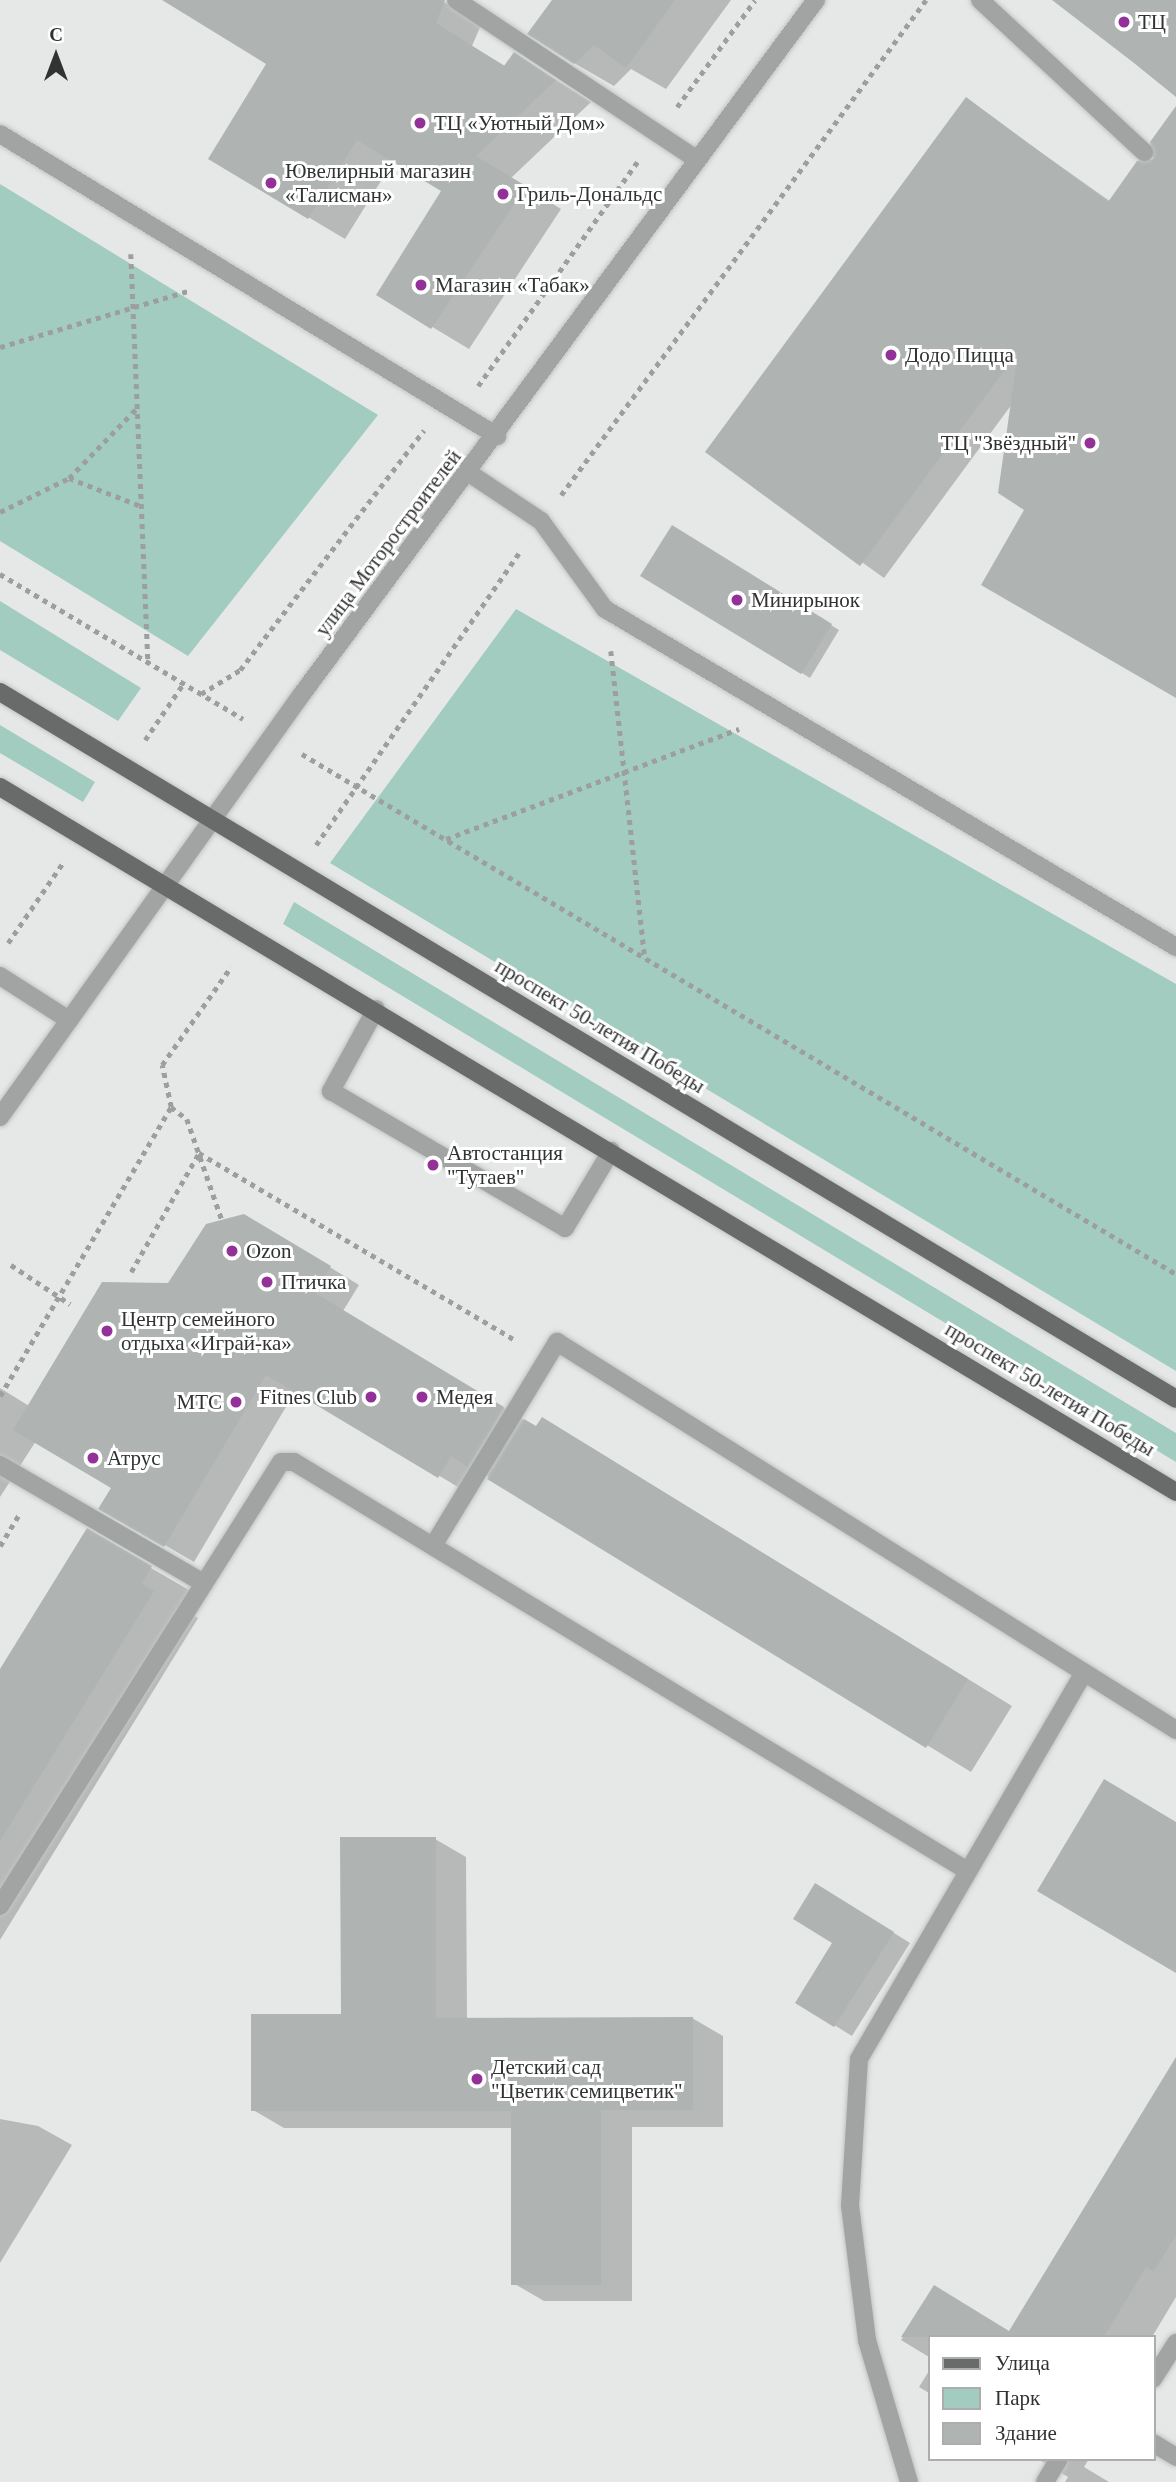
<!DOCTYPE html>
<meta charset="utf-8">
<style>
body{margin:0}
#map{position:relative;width:1176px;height:2482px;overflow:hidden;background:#e5e8e7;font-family:Georgia,serif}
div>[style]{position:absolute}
.green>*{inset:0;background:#a2ccc0}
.shadow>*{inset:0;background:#0003}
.building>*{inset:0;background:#afb3b2}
.path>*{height:4.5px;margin-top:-2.25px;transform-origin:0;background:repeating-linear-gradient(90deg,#9c9f9e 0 5px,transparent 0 10px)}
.roads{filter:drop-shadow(0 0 2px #c1c4c3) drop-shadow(0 0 2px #c1c4c3)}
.service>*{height:18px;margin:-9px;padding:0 9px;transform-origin:9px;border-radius:9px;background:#a2a4a3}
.tertiary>*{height:18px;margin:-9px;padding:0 9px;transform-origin:9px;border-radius:9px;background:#a2a4a3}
.primary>*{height:18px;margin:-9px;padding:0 9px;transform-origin:9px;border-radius:9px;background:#696b6b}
.dots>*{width:19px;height:19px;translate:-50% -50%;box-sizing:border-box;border:4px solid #fff;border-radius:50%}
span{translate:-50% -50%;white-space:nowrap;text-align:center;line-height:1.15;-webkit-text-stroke:6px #fff;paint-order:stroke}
.poi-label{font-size:21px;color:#313332}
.left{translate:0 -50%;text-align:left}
.right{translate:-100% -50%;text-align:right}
.street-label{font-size:21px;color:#313332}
.legend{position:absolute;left:928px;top:2335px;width:228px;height:126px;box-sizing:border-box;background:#fff;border:2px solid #adadad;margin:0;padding:9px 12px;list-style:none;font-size:21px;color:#313332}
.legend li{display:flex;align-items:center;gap:14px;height:35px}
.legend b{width:35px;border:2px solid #adadad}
.north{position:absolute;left:21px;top:21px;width:70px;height:70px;-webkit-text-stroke:5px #fff;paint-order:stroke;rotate:0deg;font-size:19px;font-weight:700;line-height:28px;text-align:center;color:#313332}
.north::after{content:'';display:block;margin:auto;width:24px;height:32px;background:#313332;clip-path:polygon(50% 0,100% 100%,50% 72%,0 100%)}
</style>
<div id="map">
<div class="green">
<i style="clip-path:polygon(0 184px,378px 415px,188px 656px,0 541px)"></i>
<i style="clip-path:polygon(0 601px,141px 688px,118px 721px,0 650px)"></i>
<i style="clip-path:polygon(516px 609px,1176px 984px,1176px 1371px,330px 863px)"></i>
<i style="clip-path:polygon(0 725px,95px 782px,83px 802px,0 753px)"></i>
<i style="clip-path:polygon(294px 902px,1176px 1433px,1176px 1462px,283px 924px)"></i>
</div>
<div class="shadow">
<i style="clip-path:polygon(166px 0,441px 0,481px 25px,472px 46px,505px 66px,515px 54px,591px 102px,511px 178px,561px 209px,469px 349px,379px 295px,444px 190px,394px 160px,345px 239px,211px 159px,269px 64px)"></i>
<i style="clip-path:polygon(554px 0,731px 0,666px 89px,631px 69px,614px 86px,574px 63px)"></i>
<i style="clip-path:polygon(967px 100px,1111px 202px,1155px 161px,1176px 112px,1176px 696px,1027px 509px,1012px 404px,884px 578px,708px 452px)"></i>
<i style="clip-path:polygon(673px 527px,839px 630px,810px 678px,643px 575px)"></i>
<i style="clip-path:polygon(274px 1233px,359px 1285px,343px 1311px,537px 1428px,587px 1445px,1012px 1706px,971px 1772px,481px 1472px,468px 1493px,296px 1390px,194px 1562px,101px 1508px,114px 1488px,36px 1441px,0 1497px,0 1388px,29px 1406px,169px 1284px)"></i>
<i style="clip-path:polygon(87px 1531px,196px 1594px,185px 1611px,198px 1618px,0 1940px,0 1672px)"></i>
<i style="clip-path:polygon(435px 1839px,466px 1857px,467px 2019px,692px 2018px,723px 2036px,723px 2127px,632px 2127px,632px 2301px,544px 2301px,513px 2283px,513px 2128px,284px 2128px,253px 2110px,342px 2016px)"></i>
<i style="clip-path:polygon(833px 1895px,910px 1943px,852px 2036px,797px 2002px,835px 1943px)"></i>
<i style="clip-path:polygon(1176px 2060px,1176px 2297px,1152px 2337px,1016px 2337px)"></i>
<i style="clip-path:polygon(0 2119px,38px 2126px,72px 2145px,0 2263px)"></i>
<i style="clip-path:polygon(934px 2287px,929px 2337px,929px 2357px,901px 2340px)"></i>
<i style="clip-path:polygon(929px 2371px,929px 2393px,919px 2387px)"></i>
<i style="clip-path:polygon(1038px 2459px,1089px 2459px,1084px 2467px,1109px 2482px,1065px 2482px,1068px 2477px)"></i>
</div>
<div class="building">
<i style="clip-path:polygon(162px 0,445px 0,436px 23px,504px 66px,514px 52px,556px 80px,476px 156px,526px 186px,431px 329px,376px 295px,441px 191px,357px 140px,308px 219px,208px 159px,266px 64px)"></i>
<i style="clip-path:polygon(552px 0,675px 0,626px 68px,594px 45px,574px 64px,527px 34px)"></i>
<i style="clip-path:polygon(1052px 0,1176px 0,1176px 97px,1134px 63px)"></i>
<i style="clip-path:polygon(966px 97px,1108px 202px,1137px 161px,1153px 159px,1150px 142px,1176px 106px,1176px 698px,981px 585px,1024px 510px,998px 493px,1018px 352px,860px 566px,705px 452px)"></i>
<i style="clip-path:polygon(672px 525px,832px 624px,801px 674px,640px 576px)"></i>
<i style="clip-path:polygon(244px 1214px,331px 1266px,315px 1293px,504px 1407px,468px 1467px,451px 1456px,438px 1478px,266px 1375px,164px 1547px,98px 1509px,111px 1488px,13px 1430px,102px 1282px,168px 1283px,206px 1224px)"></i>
<i style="clip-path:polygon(542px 1417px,968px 1679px,926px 1748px,487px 1479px,524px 1419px,536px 1426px)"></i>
<i style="clip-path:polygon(87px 1528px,152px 1566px,142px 1584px,154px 1591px,0 1841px,0 1669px)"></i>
<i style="clip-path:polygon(1104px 1779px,1176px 1822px,1176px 1973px,1037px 1891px)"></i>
<i style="clip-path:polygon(340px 1837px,436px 1837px,436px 2018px,693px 2017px,693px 2110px,601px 2110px,601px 2285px,511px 2285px,511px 2111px,251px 2111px,251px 2014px,341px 2014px)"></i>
<i style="clip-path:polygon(815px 1883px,894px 1932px,834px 2027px,795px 2003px,832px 1943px,793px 1919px)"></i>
<i style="clip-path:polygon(1176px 2057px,1176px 2235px,1154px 2271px,1146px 2267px,1104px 2337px,901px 2337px,934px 2285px,1009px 2331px)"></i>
</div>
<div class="path">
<i style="left:677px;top:107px;width:132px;rotate:-53.9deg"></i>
<i style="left:131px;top:254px;width:407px;rotate:87.6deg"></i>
<i style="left:0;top:347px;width:199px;rotate:-16.6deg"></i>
<i style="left:478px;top:386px;width:275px;rotate:-54.6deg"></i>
<i style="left:69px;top:478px;width:77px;rotate:21.3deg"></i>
<i style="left:561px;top:495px;width:615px;rotate:-53.6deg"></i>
<i style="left:0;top:512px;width:77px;rotate:-26.2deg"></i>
<i style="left:69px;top:478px;width:96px;rotate:-45.8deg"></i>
<i style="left:0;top:574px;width:283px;rotate:30.8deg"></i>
<i style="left:611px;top:651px;width:310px;rotate:83.7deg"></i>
<i style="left:201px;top:694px;width:46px;rotate:-31.6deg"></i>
<i style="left:240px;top:670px;width:302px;rotate:-52.5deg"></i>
<i style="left:145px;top:740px;width:68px;rotate:-55.8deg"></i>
<i style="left:302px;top:754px;width:1017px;rotate:30.75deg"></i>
<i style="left:446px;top:839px;width:313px;rotate:-20.6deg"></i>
<i style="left:316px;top:845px;width:359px;rotate:-55.2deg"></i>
<i style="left:8px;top:943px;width:96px;rotate:-55.6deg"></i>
<i style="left:171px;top:1107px;width:20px;rotate:37deg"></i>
<i style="left:187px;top:1119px;width:107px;rotate:70.9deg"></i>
<i style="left:11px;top:1265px;width:71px;rotate:33.5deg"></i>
<i style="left:131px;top:1272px;width:137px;rotate:-60.3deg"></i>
<i style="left:199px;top:1153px;width:369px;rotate:30.6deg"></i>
<i style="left:0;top:1396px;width:336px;rotate:-59.4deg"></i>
<i style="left:171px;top:1107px;width:43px;rotate:-102.1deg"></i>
<i style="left:162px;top:1065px;width:120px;rotate:-54.9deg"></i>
<i style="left:0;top:1546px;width:37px;rotate:-59deg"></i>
</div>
<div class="roads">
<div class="service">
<i style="left:456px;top:0;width:288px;rotate:33.5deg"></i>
<i style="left:980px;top:0;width:224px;rotate:42.8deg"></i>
<i style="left:0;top:134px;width:582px;rotate:31.28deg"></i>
<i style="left:469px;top:473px;width:87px;rotate:33.7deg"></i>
<i style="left:541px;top:521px;width:109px;rotate:54deg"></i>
<i style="left:605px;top:609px;width:664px;rotate:30.62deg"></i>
<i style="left:0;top:976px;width:82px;rotate:32.5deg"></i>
<i style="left:376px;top:1009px;width:94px;rotate:118.8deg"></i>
<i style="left:331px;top:1091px;width:271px;rotate:30.3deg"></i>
<i style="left:565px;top:1228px;width:90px;rotate:-59.1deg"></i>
<i style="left:0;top:1465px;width:231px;rotate:30.1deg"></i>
<i style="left:433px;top:1546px;width:239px;rotate:-58.7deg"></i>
<i style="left:557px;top:1342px;width:731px;rotate:32.08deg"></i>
<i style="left:0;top:1906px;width:525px;rotate:-57.67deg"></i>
<i style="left:281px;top:1462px;width:13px"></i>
<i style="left:294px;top:1462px;width:786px;rotate:31.26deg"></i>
<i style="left:1153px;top:2379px;width:43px;rotate:-57.4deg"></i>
<i style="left:1153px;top:2443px;width:27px;rotate:31deg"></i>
<i style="left:909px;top:2482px;width:148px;rotate:-106.5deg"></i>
<i style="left:867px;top:2340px;width:135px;rotate:-97.2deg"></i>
<i style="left:850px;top:2206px;width:147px;rotate:-86.5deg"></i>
<i style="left:859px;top:2059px;width:445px;rotate:-59.8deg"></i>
<i style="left:1045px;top:2482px;width:27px;rotate:-59deg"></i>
</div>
<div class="tertiary">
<i style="left:0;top:1117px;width:520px;rotate:-54.48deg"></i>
<i style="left:302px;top:694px;width:864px;rotate:-53.48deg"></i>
</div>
<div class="primary">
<i style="left:0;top:692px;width:1372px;rotate:31.01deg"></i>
<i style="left:0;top:787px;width:1371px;rotate:30.94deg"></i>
</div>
</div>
<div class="dots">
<i style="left:1124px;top:22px;background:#933198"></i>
<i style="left:420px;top:123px;background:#933198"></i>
<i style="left:271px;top:183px;background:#933198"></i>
<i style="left:503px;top:194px;background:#933198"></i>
<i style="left:421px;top:285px;background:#933198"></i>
<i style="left:891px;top:355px;background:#933198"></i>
<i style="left:1090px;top:443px;background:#933198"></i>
<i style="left:737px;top:600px;background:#933198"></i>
<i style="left:433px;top:1165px;background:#933198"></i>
<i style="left:232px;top:1251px;background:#933198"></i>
<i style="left:267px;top:1282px;background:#933198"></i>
<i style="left:107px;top:1331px;background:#933198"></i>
<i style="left:371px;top:1397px;background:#933198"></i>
<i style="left:422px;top:1397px;background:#933198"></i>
<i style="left:236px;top:1402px;background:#933198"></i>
<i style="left:93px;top:1458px;background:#933198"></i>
<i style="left:477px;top:2079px;background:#933198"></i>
</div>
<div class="poi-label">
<span class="left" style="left:1138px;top:22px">ТЦ</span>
<span class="left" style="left:434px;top:123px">ТЦ «Уютный Дом»</span>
<span class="left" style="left:285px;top:183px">Ювелирный магазин<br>«Талисман»</span>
<span class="left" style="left:517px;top:194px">Гриль-Дональдс</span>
<span class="left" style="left:435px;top:285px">Магазин «Табак»</span>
<span class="left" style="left:905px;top:355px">Додо Пицца</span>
<span class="right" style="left:1076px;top:443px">ТЦ "Звёздный"</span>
<span class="left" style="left:751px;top:600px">Минирынок</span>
<span class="left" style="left:447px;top:1165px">Автостанция<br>"Тутаев"</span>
<span class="left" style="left:246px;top:1251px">Ozon</span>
<span class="left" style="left:281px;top:1282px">Птичка</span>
<span class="left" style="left:121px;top:1331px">Центр семейного<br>отдыха «Играй-ка»</span>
<span class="right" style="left:357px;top:1397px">Fitnes Club</span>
<span class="left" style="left:436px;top:1397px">Медея</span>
<span class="right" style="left:222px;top:1402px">МТС</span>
<span class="left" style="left:107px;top:1458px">Атрус</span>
<span class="left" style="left:491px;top:2079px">Детский сад<br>"Цветик семицветик"</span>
</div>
<div class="street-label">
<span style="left:388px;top:543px;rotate:-53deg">улица Моторостроителей</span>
<span style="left:600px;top:1026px;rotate:31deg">проспект 50-летия Победы</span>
<span style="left:1050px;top:1389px;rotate:31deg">проспект 50-летия Победы</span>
</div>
<ul class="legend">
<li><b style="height:9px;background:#696b6b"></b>Улица</li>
<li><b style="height:19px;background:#a2ccc0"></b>Парк</li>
<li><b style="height:19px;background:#afb3b2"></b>Здание</li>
</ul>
<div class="north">С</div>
</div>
